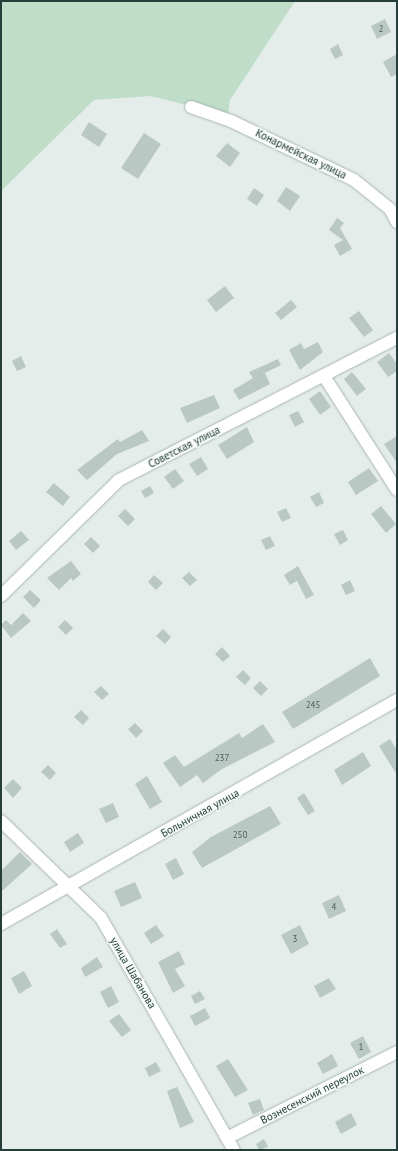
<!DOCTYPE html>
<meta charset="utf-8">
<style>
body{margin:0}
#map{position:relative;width:398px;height:1151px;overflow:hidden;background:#e5edea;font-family:"PT Sans",sans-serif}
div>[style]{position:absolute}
.green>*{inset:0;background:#bfddc9}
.building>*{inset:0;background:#bac8c3}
.roads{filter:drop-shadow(0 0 1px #a8b5b1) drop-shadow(0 0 1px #a8b5b1)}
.minor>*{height:12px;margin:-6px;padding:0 6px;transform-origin:6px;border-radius:6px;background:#fff}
span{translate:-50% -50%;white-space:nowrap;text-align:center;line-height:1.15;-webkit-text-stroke:3px #f5faf8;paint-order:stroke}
.number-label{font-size:9px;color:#4a605c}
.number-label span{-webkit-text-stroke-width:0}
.street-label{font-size:11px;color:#253e39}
.frame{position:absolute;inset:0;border:2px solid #253e39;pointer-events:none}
</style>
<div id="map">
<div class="green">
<i style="clip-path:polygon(1px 1px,295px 1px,230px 100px,228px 115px,150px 96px,94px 100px,1px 191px)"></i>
</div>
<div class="building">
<i style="clip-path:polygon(385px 19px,391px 32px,377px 39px,371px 26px)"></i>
<i style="clip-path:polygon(338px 44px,343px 55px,335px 59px,330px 49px)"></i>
<i style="clip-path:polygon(397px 54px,397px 74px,391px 77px,383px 62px)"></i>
<i style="clip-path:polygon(89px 122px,107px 134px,99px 147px,81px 135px)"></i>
<i style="clip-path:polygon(144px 133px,161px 144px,138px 179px,121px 168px)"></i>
<i style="clip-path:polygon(227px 143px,240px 153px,230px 167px,216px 156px)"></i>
<i style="clip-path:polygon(286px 187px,300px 196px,290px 211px,277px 201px)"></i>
<i style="clip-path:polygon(254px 188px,264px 195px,257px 206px,247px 199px)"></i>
<i style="clip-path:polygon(337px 218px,344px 223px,340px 228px,352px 249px,340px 256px,334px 245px,343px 240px,329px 230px)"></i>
<i style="clip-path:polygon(225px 286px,234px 298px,216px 312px,207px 300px)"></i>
<i style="clip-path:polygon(291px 300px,297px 307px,281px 320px,275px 313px)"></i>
<i style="clip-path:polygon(359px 311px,373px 330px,364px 337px,349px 318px)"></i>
<i style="clip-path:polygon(318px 342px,323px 352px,300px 370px,289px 350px,301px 343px,304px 349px)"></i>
<i style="clip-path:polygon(389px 353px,397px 364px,397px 371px,388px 377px,377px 362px)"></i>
<i style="clip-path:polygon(21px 356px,26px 367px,17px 371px,12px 361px)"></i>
<i style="clip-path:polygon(278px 359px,281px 365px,265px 373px,270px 384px,239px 400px,233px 390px,253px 378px,249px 372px)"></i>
<i style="clip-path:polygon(352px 372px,366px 389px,357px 396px,344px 379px)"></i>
<i style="clip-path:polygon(320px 391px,331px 407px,320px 415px,309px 399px)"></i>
<i style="clip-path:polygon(214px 395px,220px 408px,187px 423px,180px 408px)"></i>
<i style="clip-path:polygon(298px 411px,304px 422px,295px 427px,289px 415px)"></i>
<i style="clip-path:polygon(247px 427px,254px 442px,227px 459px,218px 445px)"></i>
<i style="clip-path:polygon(142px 430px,149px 441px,117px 454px,87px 480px,77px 470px,118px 439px,120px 442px)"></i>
<i style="clip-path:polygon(397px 436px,397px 463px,384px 444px)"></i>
<i style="clip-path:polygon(201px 457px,208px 469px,197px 476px,189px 464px)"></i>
<i style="clip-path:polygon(369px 468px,378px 481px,356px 495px,348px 482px)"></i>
<i style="clip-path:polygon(175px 469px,184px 481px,173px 489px,164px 477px)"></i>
<i style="clip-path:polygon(54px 483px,70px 497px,63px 506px,46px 492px)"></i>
<i style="clip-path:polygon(150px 486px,154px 493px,145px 498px,141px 491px)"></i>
<i style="clip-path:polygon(319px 492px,324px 503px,316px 507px,310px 497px)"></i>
<i style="clip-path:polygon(381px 506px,396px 524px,386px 533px,371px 514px)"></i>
<i style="clip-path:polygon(286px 508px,291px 518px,282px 522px,277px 512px)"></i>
<i style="clip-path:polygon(125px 509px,135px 519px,128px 526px,118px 516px)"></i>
<i style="clip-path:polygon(343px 530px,348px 540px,340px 545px,334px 534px)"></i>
<i style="clip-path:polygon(21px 531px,29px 540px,16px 550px,9px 541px)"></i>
<i style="clip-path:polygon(270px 536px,275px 546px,266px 550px,261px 540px)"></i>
<i style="clip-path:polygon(91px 537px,100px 546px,93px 553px,84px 544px)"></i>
<i style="clip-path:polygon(71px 561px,81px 574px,73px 581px,71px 578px,59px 590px,47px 578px)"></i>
<i style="clip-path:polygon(298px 566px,314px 595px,306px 599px,297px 581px,290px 585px,284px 575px)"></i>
<i style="clip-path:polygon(189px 572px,197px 580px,190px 586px,182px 578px)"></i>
<i style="clip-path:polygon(154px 575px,163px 583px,156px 590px,148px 582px)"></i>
<i style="clip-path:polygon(350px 580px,355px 591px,346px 595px,341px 585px)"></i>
<i style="clip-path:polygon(30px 590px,41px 600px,34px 608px,23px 597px)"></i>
<i style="clip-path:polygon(23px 613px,31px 621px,11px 638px,1px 625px,6px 620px,11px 625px)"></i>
<i style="clip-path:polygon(65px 620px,73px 628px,66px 635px,58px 627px)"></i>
<i style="clip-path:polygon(163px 629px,171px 637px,165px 644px,156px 636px)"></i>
<i style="clip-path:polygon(222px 647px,230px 656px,223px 662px,215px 654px)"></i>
<i style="clip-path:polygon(370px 658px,380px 676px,293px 729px,282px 712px)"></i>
<i style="clip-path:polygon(243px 670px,251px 678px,245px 685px,236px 677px)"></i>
<i style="clip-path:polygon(260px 681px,268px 689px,261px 696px,253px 688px)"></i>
<i style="clip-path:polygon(101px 686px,109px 694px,102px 700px,94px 692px)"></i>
<i style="clip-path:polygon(81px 710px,89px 718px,83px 725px,74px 717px)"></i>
<i style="clip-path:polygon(135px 723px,143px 731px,136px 738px,128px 729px)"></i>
<i style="clip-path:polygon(263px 724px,275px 742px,222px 769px,203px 783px,197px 775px,180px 787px,163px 763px,175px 755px,184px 767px,239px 733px,242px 738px)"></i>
<i style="clip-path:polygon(390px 739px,397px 750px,397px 775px,379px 746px)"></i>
<i style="clip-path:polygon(363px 752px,371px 766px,342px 785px,334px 770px)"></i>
<i style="clip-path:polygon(48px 765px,56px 773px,50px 780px,41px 772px)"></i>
<i style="clip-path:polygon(147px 776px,162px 802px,150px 809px,135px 784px)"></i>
<i style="clip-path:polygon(13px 779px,22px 788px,13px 798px,4px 788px)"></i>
<i style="clip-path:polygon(304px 793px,315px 811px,308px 815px,297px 798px)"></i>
<i style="clip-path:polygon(113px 803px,119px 817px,106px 823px,99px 809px)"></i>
<i style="clip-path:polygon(270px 806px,281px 824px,202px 868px,192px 852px,211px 837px)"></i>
<i style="clip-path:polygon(78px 833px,84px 843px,70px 852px,64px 842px)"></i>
<i style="clip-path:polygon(20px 852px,32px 864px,1px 892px,1px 871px)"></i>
<i style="clip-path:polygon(176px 858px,184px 874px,173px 880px,165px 864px)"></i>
<i style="clip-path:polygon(135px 882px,142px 898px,121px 907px,114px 891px)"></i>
<i style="clip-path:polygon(339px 895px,346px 911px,329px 919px,322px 903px)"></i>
<i style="clip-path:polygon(156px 925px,164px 936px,151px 944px,144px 933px)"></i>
<i style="clip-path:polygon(300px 925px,309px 944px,291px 954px,281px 935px)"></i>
<i style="clip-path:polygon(57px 929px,67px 944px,60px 948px,50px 934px)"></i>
<i style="clip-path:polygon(179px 951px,185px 964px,175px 969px,185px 986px,173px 993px,158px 962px)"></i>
<i style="clip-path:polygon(97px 957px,103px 967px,85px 977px,81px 968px)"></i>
<i style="clip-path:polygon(24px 971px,32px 986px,19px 994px,11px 978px)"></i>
<i style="clip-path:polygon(329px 978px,336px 989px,320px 998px,314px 986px)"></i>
<i style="clip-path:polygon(111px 986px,119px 1002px,108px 1008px,100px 992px)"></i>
<i style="clip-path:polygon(200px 991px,205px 999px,195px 1004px,191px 996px)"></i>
<i style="clip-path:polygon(205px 1008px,210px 1018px,195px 1026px,190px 1016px)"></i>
<i style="clip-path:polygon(119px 1014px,131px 1030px,122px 1037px,109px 1021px)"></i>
<i style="clip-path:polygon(363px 1036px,371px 1052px,359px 1059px,350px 1043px)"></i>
<i style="clip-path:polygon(332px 1054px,338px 1066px,323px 1074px,317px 1063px)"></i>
<i style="clip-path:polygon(228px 1059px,248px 1090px,235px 1097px,216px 1066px)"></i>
<i style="clip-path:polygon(156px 1062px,161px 1071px,149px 1077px,145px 1068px)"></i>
<i style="clip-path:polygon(177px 1087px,194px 1122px,180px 1128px,167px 1091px)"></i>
<i style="clip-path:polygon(260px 1099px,264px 1110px,253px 1115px,248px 1103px)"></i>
<i style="clip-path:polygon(351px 1113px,357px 1125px,341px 1134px,335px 1122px)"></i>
<i style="clip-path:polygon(264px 1139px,268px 1147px,259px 1150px,256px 1144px)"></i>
</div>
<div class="roads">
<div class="minor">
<i style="left:191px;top:107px;width:42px;rotate:19.3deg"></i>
<i style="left:231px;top:121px;width:136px;rotate:25.6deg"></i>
<i style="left:354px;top:180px;width:46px;rotate:38.9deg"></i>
<i style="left:390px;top:209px;width:15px;rotate:62deg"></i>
<i style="left:324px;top:376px;width:135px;rotate:57.4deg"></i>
<i style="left:1px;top:596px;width:165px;rotate:-44.5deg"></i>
<i style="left:119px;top:480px;width:312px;rotate:-27.1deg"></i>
<i style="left:1px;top:821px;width:139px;rotate:44.1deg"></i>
<i style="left:101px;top:918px;width:267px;rotate:60.2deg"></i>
<i style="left:1px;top:924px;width:455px;rotate:-29.5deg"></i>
<i style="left:227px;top:1138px;width:191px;rotate:-26.8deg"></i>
</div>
</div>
<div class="number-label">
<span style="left:381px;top:29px">2</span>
<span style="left:313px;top:705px">245</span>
<span style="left:222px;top:758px">237</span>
<span style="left:240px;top:835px">250</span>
<span style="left:334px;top:907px">4</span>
<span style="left:295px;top:939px">3</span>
<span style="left:361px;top:1047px">1</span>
</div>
<div class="street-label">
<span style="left:301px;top:154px;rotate:26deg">Конармейская улица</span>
<span style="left:184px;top:447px;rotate:-27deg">Советская улица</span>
<span style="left:200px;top:813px;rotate:-29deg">Больничная улица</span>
<span style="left:133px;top:973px;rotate:60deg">улица Шабанова</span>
<span style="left:312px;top:1095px;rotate:-27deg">Вознесенский переулок</span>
</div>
<div class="frame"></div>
</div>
